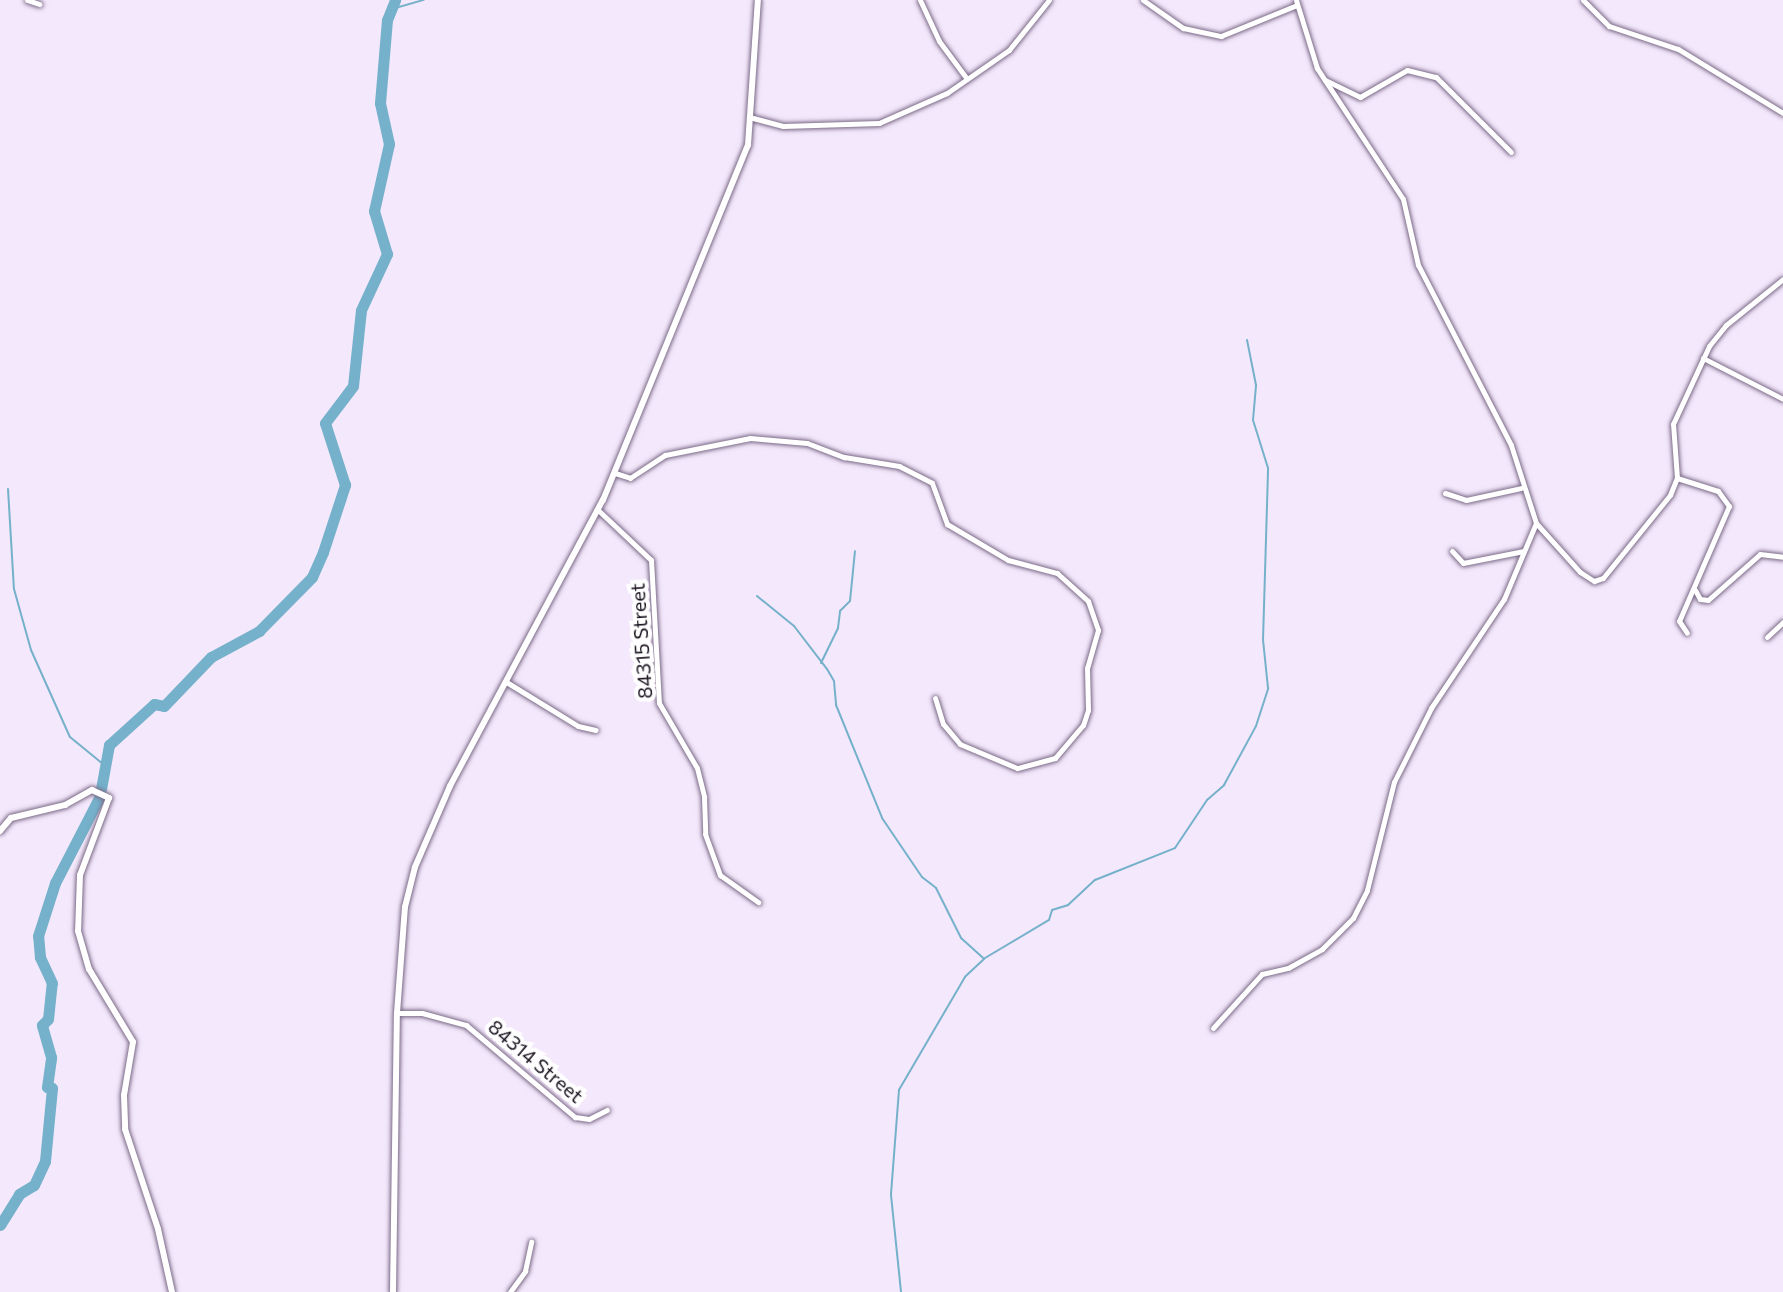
<!DOCTYPE html>
<style>
body{margin:0}
#map{position:relative;width:1783px;height:1292px;overflow:hidden;background:#f4e8fc;font-family:Commissioner,sans-serif}
div>[style]{position:absolute}
.stream>*{height:2px;margin:-1px;padding:0 1px;transform-origin:1px;border-radius:1px;background:#75b1ca}
.river>*{height:11px;margin:-5.5px;padding:0 5.5px;transform-origin:5.5px;border-radius:5.5px;background:#75b1ca}
.roads{filter:drop-shadow(0 0 2px #7b6a87) drop-shadow(0 0 2px #7b6a87)}
.minor>*{height:5px;margin:-2.5px;padding:0 2.5px;transform-origin:2.5px;border-radius:2.5px;background:#fff}
.tertiary>*{height:6px;margin:-3px;padding:0 3px;transform-origin:3px;border-radius:3px;background:#fff}
span{translate:-50% -50%;white-space:nowrap;text-align:center;line-height:1.15;-webkit-text-stroke:8px #fff;paint-order:stroke}
.street-label{font-size:20px;color:#1b1420}
</style>
<div id="map">
<div class="stream">
<i style="left:392px;top:9px;width:33px;rotate:-16deg"></i>
<i style="left:8px;top:489px;width:100px;rotate:86.6deg"></i>
<i style="left:14px;top:589px;width:63px;rotate:74.4deg"></i>
<i style="left:31px;top:650px;width:95px;rotate:65.9deg"></i>
<i style="left:70px;top:737px;width:43px;rotate:39.3deg"></i>
<i style="left:757px;top:596px;width:48px;rotate:39deg"></i>
<i style="left:794px;top:626px;width:54px;rotate:52.5deg"></i>
<i style="left:827px;top:669px;width:14px;rotate:60deg"></i>
<i style="left:834px;top:681px;width:24px;rotate:85deg"></i>
<i style="left:836px;top:705px;width:122px;rotate:67.8deg"></i>
<i style="left:882px;top:818px;width:71px;rotate:55.9deg"></i>
<i style="left:922px;top:877px;width:18px;rotate:38deg"></i>
<i style="left:936px;top:888px;width:56px;rotate:63.4deg"></i>
<i style="left:961px;top:938px;width:31px;rotate:42deg"></i>
<i style="left:984px;top:959px;width:26px;rotate:137deg"></i>
<i style="left:965px;top:977px;width:131px;rotate:120.3deg"></i>
<i style="left:899px;top:1090px;width:105px;rotate:94.4deg"></i>
<i style="left:891px;top:1195px;width:98px;rotate:84.1deg"></i>
<i style="left:821px;top:663px;width:39px;rotate:-64deg"></i>
<i style="left:838px;top:628px;width:17px;rotate:-83deg"></i>
<i style="left:840px;top:611px;width:14px;rotate:-45deg"></i>
<i style="left:850px;top:601px;width:50px;rotate:-84.3deg"></i>
<i style="left:985px;top:958px;width:74px;rotate:-30.7deg"></i>
<i style="left:1049px;top:920px;width:10px;rotate:-73deg"></i>
<i style="left:1052px;top:910px;width:17px;rotate:-17deg"></i>
<i style="left:1068px;top:905px;width:37px;rotate:-43deg"></i>
<i style="left:1095px;top:880px;width:86px;rotate:-21.8deg"></i>
<i style="left:1175px;top:848px;width:58px;rotate:-56.3deg"></i>
<i style="left:1207px;top:800px;width:23px;rotate:-41deg"></i>
<i style="left:1224px;top:785px;width:67px;rotate:-61.5deg"></i>
<i style="left:1256px;top:726px;width:40px;rotate:-72deg"></i>
<i style="left:1268px;top:688px;width:48px;rotate:-95.9deg"></i>
<i style="left:1263px;top:640px;width:172px;rotate:-88.3deg"></i>
<i style="left:1268px;top:468px;width:50px;rotate:-107.4deg"></i>
<i style="left:1253px;top:420px;width:35px;rotate:-85deg"></i>
<i style="left:1256px;top:385px;width:46px;rotate:-101.3deg"></i>
</div>
<div class="river">
<i style="left:101px;top:789px;width:45px;rotate:-79.7deg"></i>
<i style="left:109px;top:745px;width:61px;rotate:-42.3deg"></i>
<i style="left:154px;top:704px;width:10px;rotate:11deg"></i>
<i style="left:164px;top:706px;width:68px;rotate:-46.2deg"></i>
<i style="left:211px;top:657px;width:55px;rotate:-28.4deg"></i>
<i style="left:259px;top:631px;width:76px;rotate:-45.5deg"></i>
<i style="left:312px;top:577px;width:27px;rotate:-66deg"></i>
<i style="left:323px;top:552px;width:71px;rotate:-71.8deg"></i>
<i style="left:345px;top:485px;width:65px;rotate:-107.9deg"></i>
<i style="left:325px;top:423px;width:46px;rotate:-52.9deg"></i>
<i style="left:353px;top:386px;width:76px;rotate:-84deg"></i>
<i style="left:361px;top:310px;width:62px;rotate:-65.1deg"></i>
<i style="left:387px;top:254px;width:45px;rotate:-106.8deg"></i>
<i style="left:374px;top:211px;width:69px;rotate:-77.4deg"></i>
<i style="left:389px;top:144px;width:42px;rotate:-102.4deg"></i>
<i style="left:380px;top:103px;width:83px;rotate:-85.2deg"></i>
<i style="left:387px;top:20px;width:22px;rotate:-68deg"></i>
<i style="left:0;top:1225px;width:36px;rotate:-58deg"></i>
<i style="left:19px;top:1194px;width:17px;rotate:-31deg"></i>
<i style="left:34px;top:1185px;width:26px;rotate:-65deg"></i>
<i style="left:45px;top:1161px;width:73px;rotate:-84.5deg"></i>
<i style="left:52px;top:1088px;width:5px;rotate:-169deg"></i>
<i style="left:47px;top:1087px;width:30px;rotate:-82deg"></i>
<i style="left:51px;top:1057px;width:33px;rotate:-106deg"></i>
<i style="left:42px;top:1025px;width:8px;rotate:-45deg"></i>
<i style="left:48px;top:1019px;width:36px;rotate:-84deg"></i>
<i style="left:52px;top:983px;width:29px;rotate:-115deg"></i>
<i style="left:40px;top:957px;width:21px;rotate:-95deg"></i>
<i style="left:38px;top:936px;width:56px;rotate:-72.2deg"></i>
<i style="left:55px;top:883px;width:98px;rotate:-62.7deg"></i>
</div>
<div class="roads">
<div class="minor">
<i style="left:27px;top:0;width:13px;rotate:18deg"></i>
<i style="left:920px;top:0;width:45px;rotate:65.1deg"></i>
<i style="left:939px;top:41px;width:47px;rotate:53.6deg"></i>
<i style="left:1143px;top:0;width:49px;rotate:35deg"></i>
<i style="left:1183px;top:28px;width:39px;rotate:12deg"></i>
<i style="left:1221px;top:36px;width:82px;rotate:-22.2deg"></i>
<i style="left:1583px;top:0;width:37px;rotate:45deg"></i>
<i style="left:1609px;top:26px;width:73px;rotate:18.4deg"></i>
<i style="left:1678px;top:49px;width:123px;rotate:31.4deg"></i>
<i style="left:1325px;top:80px;width:39px;rotate:26deg"></i>
<i style="left:1360px;top:97px;width:54px;rotate:-29.9deg"></i>
<i style="left:1407px;top:70px;width:30px;rotate:14deg"></i>
<i style="left:1436px;top:77px;width:106px;rotate:45deg"></i>
<i style="left:753px;top:118px;width:31px;rotate:15deg"></i>
<i style="left:783px;top:126px;width:96px;rotate:-1.8deg"></i>
<i style="left:879px;top:123px;width:74px;rotate:-23.8deg"></i>
<i style="left:947px;top:93px;width:75px;rotate:-34.7deg"></i>
<i style="left:1009px;top:50px;width:64px;rotate:-51.3deg"></i>
<i style="left:1703px;top:358px;width:90px;rotate:27.1deg"></i>
<i style="left:615px;top:473px;width:16px;rotate:18deg"></i>
<i style="left:630px;top:478px;width:42px;rotate:-33.3deg"></i>
<i style="left:665px;top:455px;width:87px;rotate:-11.3deg"></i>
<i style="left:750px;top:438px;width:57px;rotate:5deg"></i>
<i style="left:807px;top:443px;width:40px;rotate:21deg"></i>
<i style="left:844px;top:457px;width:56px;rotate:9.3deg"></i>
<i style="left:899px;top:466px;width:37px;rotate:27deg"></i>
<i style="left:932px;top:483px;width:44px;rotate:69.9deg"></i>
<i style="left:947px;top:524px;width:71px;rotate:30.5deg"></i>
<i style="left:1008px;top:560px;width:51px;rotate:14.9deg"></i>
<i style="left:1057px;top:573px;width:42px;rotate:42.1deg"></i>
<i style="left:1088px;top:601px;width:31px;rotate:71deg"></i>
<i style="left:1098px;top:630px;width:40px;rotate:106deg"></i>
<i style="left:1087px;top:668px;width:42px;rotate:88.6deg"></i>
<i style="left:1088px;top:710px;width:16px;rotate:108deg"></i>
<i style="left:1083px;top:725px;width:43px;rotate:130.3deg"></i>
<i style="left:1055px;top:758px;width:39px;rotate:165deg"></i>
<i style="left:1017px;top:768px;width:62px;rotate:-157.2deg"></i>
<i style="left:960px;top:744px;width:26px;rotate:-130deg"></i>
<i style="left:943px;top:724px;width:27px;rotate:-107deg"></i>
<i style="left:1677px;top:478px;width:43px;rotate:17.6deg"></i>
<i style="left:1718px;top:491px;width:19px;rotate:54deg"></i>
<i style="left:1729px;top:506px;width:125px;rotate:113.5deg"></i>
<i style="left:1679px;top:621px;width:14px;rotate:56deg"></i>
<i style="left:1445px;top:493px;width:22px;rotate:18deg"></i>
<i style="left:1466px;top:500px;width:56px;rotate:-12.3deg"></i>
<i style="left:598px;top:510px;width:73px;rotate:43.3deg"></i>
<i style="left:651px;top:560px;width:143px;rotate:86.8deg"></i>
<i style="left:659px;top:703px;width:75px;rotate:59.7deg"></i>
<i style="left:697px;top:768px;width:30px;rotate:76deg"></i>
<i style="left:704px;top:797px;width:37px;rotate:88deg"></i>
<i style="left:705px;top:834px;width:44px;rotate:69.9deg"></i>
<i style="left:720px;top:875px;width:47px;rotate:35.4deg"></i>
<i style="left:1536px;top:523px;width:66px;rotate:48.1deg"></i>
<i style="left:1580px;top:572px;width:17px;rotate:33deg"></i>
<i style="left:1594px;top:581px;width:9px;rotate:-18deg"></i>
<i style="left:1603px;top:578px;width:107px;rotate:-51.1deg"></i>
<i style="left:1670px;top:495px;width:18px;rotate:-68deg"></i>
<i style="left:1677px;top:478px;width:54px;rotate:-94.2deg"></i>
<i style="left:1673px;top:424px;width:86px;rotate:-65.2deg"></i>
<i style="left:1709px;top:346px;width:27px;rotate:-51deg"></i>
<i style="left:1726px;top:325px;width:73px;rotate:-38.9deg"></i>
<i style="left:1452px;top:551px;width:16px;rotate:47deg"></i>
<i style="left:1463px;top:563px;width:62px;rotate:-11.1deg"></i>
<i style="left:1695px;top:590px;width:10px;rotate:61deg"></i>
<i style="left:1700px;top:599px;width:8px;rotate:7deg"></i>
<i style="left:1708px;top:600px;width:69px;rotate:-41.5deg"></i>
<i style="left:1760px;top:554px;width:23px;rotate:7deg"></i>
<i style="left:1767px;top:637px;width:22px;rotate:-43deg"></i>
<i style="left:508px;top:683px;width:82px;rotate:31.6deg"></i>
<i style="left:578px;top:726px;width:18px;rotate:13deg"></i>
<i style="left:397px;top:1013px;width:25px"></i>
<i style="left:422px;top:1013px;width:46px;rotate:15.3deg"></i>
<i style="left:466px;top:1025px;width:143px;rotate:40.2deg"></i>
<i style="left:575px;top:1117px;width:14px;rotate:8deg"></i>
<i style="left:589px;top:1119px;width:20px;rotate:-27deg"></i>
<i style="left:1213px;top:1028px;width:73px;rotate:-47.8deg"></i>
<i style="left:1262px;top:974px;width:27px;rotate:-13deg"></i>
<i style="left:1288px;top:968px;width:39px;rotate:-29deg"></i>
<i style="left:1322px;top:949px;width:44px;rotate:-45deg"></i>
<i style="left:1353px;top:918px;width:31px;rotate:-63deg"></i>
<i style="left:1367px;top:890px;width:111px;rotate:-76deg"></i>
<i style="left:1394px;top:782px;width:83px;rotate:-63.4deg"></i>
<i style="left:1431px;top:708px;width:131px;rotate:-56.2deg"></i>
<i style="left:1504px;top:599px;width:82px;rotate:-67.2deg"></i>
<i style="left:1536px;top:523px;width:82px;rotate:-107.8deg"></i>
<i style="left:1511px;top:445px;width:203px;rotate:-117.3deg"></i>
<i style="left:1418px;top:265px;width:68px;rotate:-102.8deg"></i>
<i style="left:1403px;top:199px;width:157px;rotate:-123.3deg"></i>
<i style="left:1317px;top:68px;width:71px;rotate:-107.2deg"></i>
<i style="left:510px;top:1292px;width:26px;rotate:-54deg"></i>
<i style="left:525px;top:1271px;width:30px;rotate:-78deg"></i>
</div>
<div class="tertiary">
<i style="left:0;top:831px;width:17px;rotate:-50deg"></i>
<i style="left:11px;top:818px;width:56px;rotate:-13.5deg"></i>
<i style="left:65px;top:805px;width:31px;rotate:-29deg"></i>
<i style="left:92px;top:790px;width:19px;rotate:25deg"></i>
<i style="left:109px;top:798px;width:82px;rotate:110.6deg"></i>
<i style="left:80px;top:875px;width:56px;rotate:92deg"></i>
<i style="left:78px;top:931px;width:40px;rotate:74deg"></i>
<i style="left:89px;top:969px;width:85px;rotate:58.9deg"></i>
<i style="left:133px;top:1042px;width:54px;rotate:99.6deg"></i>
<i style="left:124px;top:1095px;width:34px;rotate:88deg"></i>
<i style="left:125px;top:1129px;width:105px;rotate:71.7deg"></i>
<i style="left:158px;top:1229px;width:65px;rotate:77.5deg"></i>
<i style="left:393px;top:1292px;width:279px;rotate:-89.2deg"></i>
<i style="left:397px;top:1013px;width:106px;rotate:-85.7deg"></i>
<i style="left:405px;top:907px;width:41px;rotate:-76deg"></i>
<i style="left:415px;top:867px;width:88px;rotate:-66.6deg"></i>
<i style="left:450px;top:786px;width:324px;rotate:-61.9deg"></i>
<i style="left:603px;top:500px;width:383px;rotate:-67.8deg"></i>
<i style="left:748px;top:145px;width:145px;rotate:-86.1deg"></i>
</div>
</div>
<div class="street-label">
<span style="left:641px;top:641px;rotate:-94deg">84315 Street</span>
<span style="left:536px;top:1061px;rotate:40deg">84314 Street</span>
</div>
</div>
